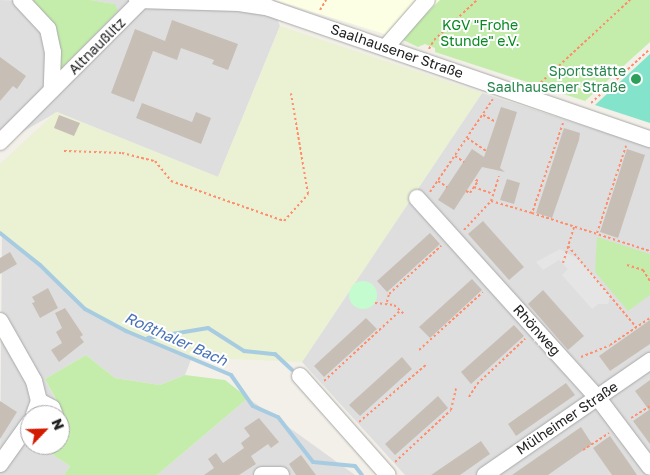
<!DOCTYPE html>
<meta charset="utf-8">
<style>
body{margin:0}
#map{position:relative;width:650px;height:475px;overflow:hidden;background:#f2f0e8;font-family:"Golos Text",sans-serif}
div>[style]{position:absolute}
.residential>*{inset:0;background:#dfdede}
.education>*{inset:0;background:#fcffe4}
.farmland>*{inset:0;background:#ebf1d3}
.grass>*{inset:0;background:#c4edac}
.park>*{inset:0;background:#c4fcd0}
.round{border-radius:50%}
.pitch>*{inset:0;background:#83e4cb}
.parking>*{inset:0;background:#e5e5e5}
.stream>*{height:4px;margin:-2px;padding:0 2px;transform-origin:2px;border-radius:2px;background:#a7cce1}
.building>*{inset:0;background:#c7bfb6}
.path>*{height:2px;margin-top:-1px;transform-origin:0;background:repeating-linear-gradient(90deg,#ff8e6c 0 2.5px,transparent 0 5px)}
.roads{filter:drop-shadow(0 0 1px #a8a8a8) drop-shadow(0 0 1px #a8a8a8)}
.minor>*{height:16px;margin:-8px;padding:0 8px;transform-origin:8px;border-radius:8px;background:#fff}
.dots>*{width:14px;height:14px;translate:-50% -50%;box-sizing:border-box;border:2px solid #fff;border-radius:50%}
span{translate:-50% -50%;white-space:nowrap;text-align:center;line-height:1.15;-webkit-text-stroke:4px #fff;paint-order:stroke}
.park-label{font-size:14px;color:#078822}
.street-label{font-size:14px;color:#212121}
.leisure-label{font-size:14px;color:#27864d}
.right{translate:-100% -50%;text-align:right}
.water-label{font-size:15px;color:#4871b7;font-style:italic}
.north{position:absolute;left:20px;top:405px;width:50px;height:50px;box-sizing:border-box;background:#fff;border:1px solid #a6a6a6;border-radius:50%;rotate:66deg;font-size:14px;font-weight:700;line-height:20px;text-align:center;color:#212121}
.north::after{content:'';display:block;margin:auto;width:18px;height:22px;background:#d31b00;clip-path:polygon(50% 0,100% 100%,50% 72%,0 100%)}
</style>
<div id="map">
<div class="residential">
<i style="clip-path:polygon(0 0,115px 4px,90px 0,269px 0,280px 26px,218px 177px,57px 112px,0 145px)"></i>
<i style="clip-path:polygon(482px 93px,650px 147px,650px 475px,405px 475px,302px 362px)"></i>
<i style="clip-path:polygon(2px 233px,85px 309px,126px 331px,192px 357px,185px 375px,160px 385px,115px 378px,86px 355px,45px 379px,58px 404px,48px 415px,30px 415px,29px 439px,30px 445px,38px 445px,70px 466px,64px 475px,0 475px)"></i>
<i style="clip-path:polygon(248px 398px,355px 475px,157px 475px)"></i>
</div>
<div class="education">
<i style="clip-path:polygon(275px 0,440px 0,401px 39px)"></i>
</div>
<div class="farmland">
<i style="clip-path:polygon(280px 26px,482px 93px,302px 362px,192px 357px,126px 331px,85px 309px,40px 265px,0 234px,0 164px,56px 112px,218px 177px)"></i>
</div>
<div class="grass">
<i style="clip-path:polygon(30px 0,90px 0,115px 4px,118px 11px,60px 70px)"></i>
<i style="clip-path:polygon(440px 0,650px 0,650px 42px,585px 101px,435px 52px,435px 48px,425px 44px,418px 47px,401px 39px)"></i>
<i style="clip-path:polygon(597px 237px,650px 254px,650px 295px,628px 311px,595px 272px)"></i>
<i style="clip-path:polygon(86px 355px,115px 378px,160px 385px,185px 375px,225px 380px,248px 398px,157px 475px,64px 475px,70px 466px,38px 445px,60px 445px,58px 403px,45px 379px)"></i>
</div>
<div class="park">
<i class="round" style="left:349px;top:281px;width:28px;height:28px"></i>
</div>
<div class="pitch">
<i style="clip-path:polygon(650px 54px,650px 123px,595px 105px)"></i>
</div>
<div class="parking">
<i style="clip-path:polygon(560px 249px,578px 259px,610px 295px,608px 304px,598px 304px,592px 309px,562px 275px,568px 269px,559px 260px,543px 270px,536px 262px)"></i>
</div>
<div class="stream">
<i style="left:0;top:233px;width:51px;rotate:38.7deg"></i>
<i style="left:40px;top:265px;width:63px;rotate:44.4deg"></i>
<i style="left:85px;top:309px;width:47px;rotate:28.2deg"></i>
<i style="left:126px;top:331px;width:114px;rotate:22.7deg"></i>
<i style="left:231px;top:375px;width:38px;rotate:55deg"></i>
<i style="left:253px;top:406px;width:27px;rotate:24deg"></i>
<i style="left:278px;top:417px;width:57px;rotate:52.1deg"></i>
<i style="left:313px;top:462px;width:42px;rotate:5.4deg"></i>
<i style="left:355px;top:466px;width:11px;rotate:52deg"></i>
<i style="left:148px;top:338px;width:61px;rotate:-9.5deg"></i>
<i style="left:208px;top:328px;width:43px;rotate:32.6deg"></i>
<i style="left:244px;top:351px;width:31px;rotate:6deg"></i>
<i style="left:275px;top:354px;width:23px;rotate:43deg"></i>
</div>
<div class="building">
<i style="clip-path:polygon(172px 20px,238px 44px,228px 70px,212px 64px,214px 60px,181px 48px,177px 60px,153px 51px,134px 102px,111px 93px,135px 29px,165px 41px)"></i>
<i style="clip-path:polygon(0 57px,26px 76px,17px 89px,13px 86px,0 101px)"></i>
<i style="clip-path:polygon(142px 103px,192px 122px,196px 112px,211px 118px,201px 144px,136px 118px)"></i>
<i style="clip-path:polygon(501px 107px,517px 112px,500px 168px,505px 172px,482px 167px,454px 210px,438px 200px,472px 149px,484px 157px)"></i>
<i style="clip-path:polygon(59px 115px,80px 123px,74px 136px,54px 128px)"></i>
<i style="clip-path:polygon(564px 128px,580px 133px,579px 140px,552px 218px,536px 213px)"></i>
<i style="clip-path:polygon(627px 149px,645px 155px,618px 238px,600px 232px)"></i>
<i style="clip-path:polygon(507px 179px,520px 183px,514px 204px,500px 200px)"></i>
<i style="clip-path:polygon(483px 221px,524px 267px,509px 280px,468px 234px)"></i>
<i style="clip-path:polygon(430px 233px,440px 244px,387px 292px,377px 281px)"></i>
<i style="clip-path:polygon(10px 252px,17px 264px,0 274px,0 258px)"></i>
<i style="clip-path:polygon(472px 279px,482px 290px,430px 338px,419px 327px)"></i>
<i style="clip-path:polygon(48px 288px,58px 308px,40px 318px,32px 303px,35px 302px,32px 297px)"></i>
<i style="clip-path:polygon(543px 290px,584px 336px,568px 350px,528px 304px)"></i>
<i style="clip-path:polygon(65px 308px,83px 335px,80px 337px,84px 342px,59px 362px,51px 350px,62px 343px,56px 332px,62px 328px,55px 313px)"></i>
<i style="clip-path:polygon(366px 318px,377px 329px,324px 377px,314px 366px)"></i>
<i style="clip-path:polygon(650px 320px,650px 344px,610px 371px,599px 356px)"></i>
<i style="clip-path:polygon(514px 325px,524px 336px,471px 384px,461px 372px)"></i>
<i style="clip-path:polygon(402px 357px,412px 369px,360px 416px,349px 405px)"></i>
<i style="clip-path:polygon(650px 380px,650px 444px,633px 421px,649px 410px,635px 391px)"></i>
<i style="clip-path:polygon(566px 383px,575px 395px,516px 436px,508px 424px)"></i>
<i style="clip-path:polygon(438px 396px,448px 408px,395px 455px,385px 444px)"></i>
<i style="clip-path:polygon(0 401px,17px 412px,0 439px)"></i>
<i style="clip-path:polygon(259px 418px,279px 442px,271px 448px,268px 444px,251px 456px,256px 464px,239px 475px,204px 475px,214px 468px,208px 459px,216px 453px,223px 463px,244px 448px,241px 443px,250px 436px,244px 428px)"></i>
<i style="clip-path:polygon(581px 427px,592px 444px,548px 475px,512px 475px)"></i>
<i style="clip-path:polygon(610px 436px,631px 466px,637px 475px,612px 475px,593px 448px)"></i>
<i style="clip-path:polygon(481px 441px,490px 454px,460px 475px,431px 475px)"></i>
<i style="clip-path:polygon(301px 455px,316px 475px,296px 475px,289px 464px)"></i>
</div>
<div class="path">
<i style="left:320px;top:10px;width:12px;rotate:-59deg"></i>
<i style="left:429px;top:49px;width:10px;rotate:-61deg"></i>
<i style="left:434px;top:40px;width:59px;rotate:-42.9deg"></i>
<i style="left:537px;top:86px;width:127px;rotate:-42.8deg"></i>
<i style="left:591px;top:103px;width:80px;rotate:-42.5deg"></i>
<i style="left:483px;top:115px;width:15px;rotate:28deg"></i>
<i style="left:563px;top:123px;width:95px;rotate:109deg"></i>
<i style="left:532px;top:213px;width:124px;rotate:17.9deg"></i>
<i style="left:467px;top:138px;width:23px;rotate:34deg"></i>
<i style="left:64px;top:151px;width:58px;rotate:2deg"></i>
<i style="left:122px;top:153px;width:34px;rotate:14deg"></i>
<i style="left:155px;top:161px;width:26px;rotate:51deg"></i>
<i style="left:171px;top:181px;width:120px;rotate:19.5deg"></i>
<i style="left:284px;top:221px;width:36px;rotate:-48deg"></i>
<i style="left:308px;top:194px;width:102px;rotate:-99.6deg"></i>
<i style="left:455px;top:156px;width:11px;rotate:34deg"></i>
<i style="left:438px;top:181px;width:11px;rotate:34deg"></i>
<i style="left:474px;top:187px;width:20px;rotate:20deg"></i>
<i style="left:466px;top:191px;width:4px;rotate:27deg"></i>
<i style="left:470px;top:193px;width:14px;rotate:-56deg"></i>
<i style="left:478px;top:181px;width:4px;rotate:-153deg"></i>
<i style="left:430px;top:192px;width:112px;rotate:-55.9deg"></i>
<i style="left:491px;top:201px;width:26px;rotate:-72deg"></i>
<i style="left:464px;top:230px;width:40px;rotate:-47deg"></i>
<i style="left:491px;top:201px;width:43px;rotate:16.3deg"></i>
<i style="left:597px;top:233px;width:92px;rotate:-71.6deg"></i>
<i style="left:568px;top:246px;width:106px;rotate:50deg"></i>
<i style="left:563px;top:263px;width:39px;rotate:-73deg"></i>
<i style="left:627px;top:265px;width:17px;rotate:17deg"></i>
<i style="left:643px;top:270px;width:13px;rotate:58deg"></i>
<i style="left:387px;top:302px;width:8px;rotate:-76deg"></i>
<i style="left:389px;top:294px;width:71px;rotate:-42.7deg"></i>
<i style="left:375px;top:303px;width:19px;rotate:6deg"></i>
<i style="left:394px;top:305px;width:13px;rotate:42deg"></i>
<i style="left:419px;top:350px;width:86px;rotate:-42.2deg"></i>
<i style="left:581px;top:357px;width:31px;rotate:-22deg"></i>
<i style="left:610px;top:345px;width:48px;rotate:-34deg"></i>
<i style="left:324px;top:381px;width:105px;rotate:-42.7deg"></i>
<i style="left:469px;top:397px;width:15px;rotate:-58deg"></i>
<i style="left:477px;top:384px;width:66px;rotate:-43.2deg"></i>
<i style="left:631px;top:418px;width:22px;rotate:-32deg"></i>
<i style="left:359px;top:422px;width:89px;rotate:-40.5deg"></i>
<i style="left:65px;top:426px;width:5px;rotate:22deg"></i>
<i style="left:583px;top:450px;width:31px;rotate:-33deg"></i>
<i style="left:395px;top:462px;width:76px;rotate:-42.9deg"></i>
<i style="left:451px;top:410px;width:22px;rotate:-77deg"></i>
</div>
<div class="roads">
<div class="minor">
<i style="left:21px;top:0;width:40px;rotate:47deg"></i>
<i style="left:48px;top:29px;width:24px;rotate:78deg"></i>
<i style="left:53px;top:52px;width:38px;rotate:92deg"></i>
<i style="left:137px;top:0;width:102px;rotate:1.7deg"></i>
<i style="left:239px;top:3px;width:30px;rotate:9deg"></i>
<i style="left:269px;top:8px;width:403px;rotate:19deg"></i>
<i style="left:386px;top:47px;width:62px;rotate:-48.9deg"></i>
<i style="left:0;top:142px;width:201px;rotate:-45deg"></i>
<i style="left:417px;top:198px;width:270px;rotate:47.9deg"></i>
<i style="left:598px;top:398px;width:86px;rotate:53deg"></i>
<i style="left:0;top:321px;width:69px;rotate:60.5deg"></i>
<i style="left:34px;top:381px;width:21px;rotate:76deg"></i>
<i style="left:39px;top:401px;width:15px;rotate:110deg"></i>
<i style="left:300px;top:376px;width:132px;rotate:48.4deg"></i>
<i style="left:39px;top:401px;width:15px;rotate:28deg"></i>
<i style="left:52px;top:408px;width:8px;rotate:67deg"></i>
<i style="left:0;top:464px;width:52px;rotate:-54.5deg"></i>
<i style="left:262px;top:475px;width:19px"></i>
<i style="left:485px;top:475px;width:201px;rotate:-34.6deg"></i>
</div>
</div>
<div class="dots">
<i style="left:636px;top:79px;background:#2e9e5b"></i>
</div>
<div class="park-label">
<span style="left:480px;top:33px">KGV "Frohe<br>Stunde" e.V.</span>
</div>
<div class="street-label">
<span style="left:97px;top:46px;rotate:-45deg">Altnaußlitz</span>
<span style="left:397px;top:51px;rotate:19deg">Saalhausener Straße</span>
<span style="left:537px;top:330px;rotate:48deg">Rhönweg</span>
<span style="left:567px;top:418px;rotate:-34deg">Mülheimer Straße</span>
</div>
<div class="leisure-label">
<span class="right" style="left:626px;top:79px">Sportstätte<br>Saalhausener Straße</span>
</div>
<div class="water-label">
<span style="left:176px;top:339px;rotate:24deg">Roßthaler Bach</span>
</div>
<div class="north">N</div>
</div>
